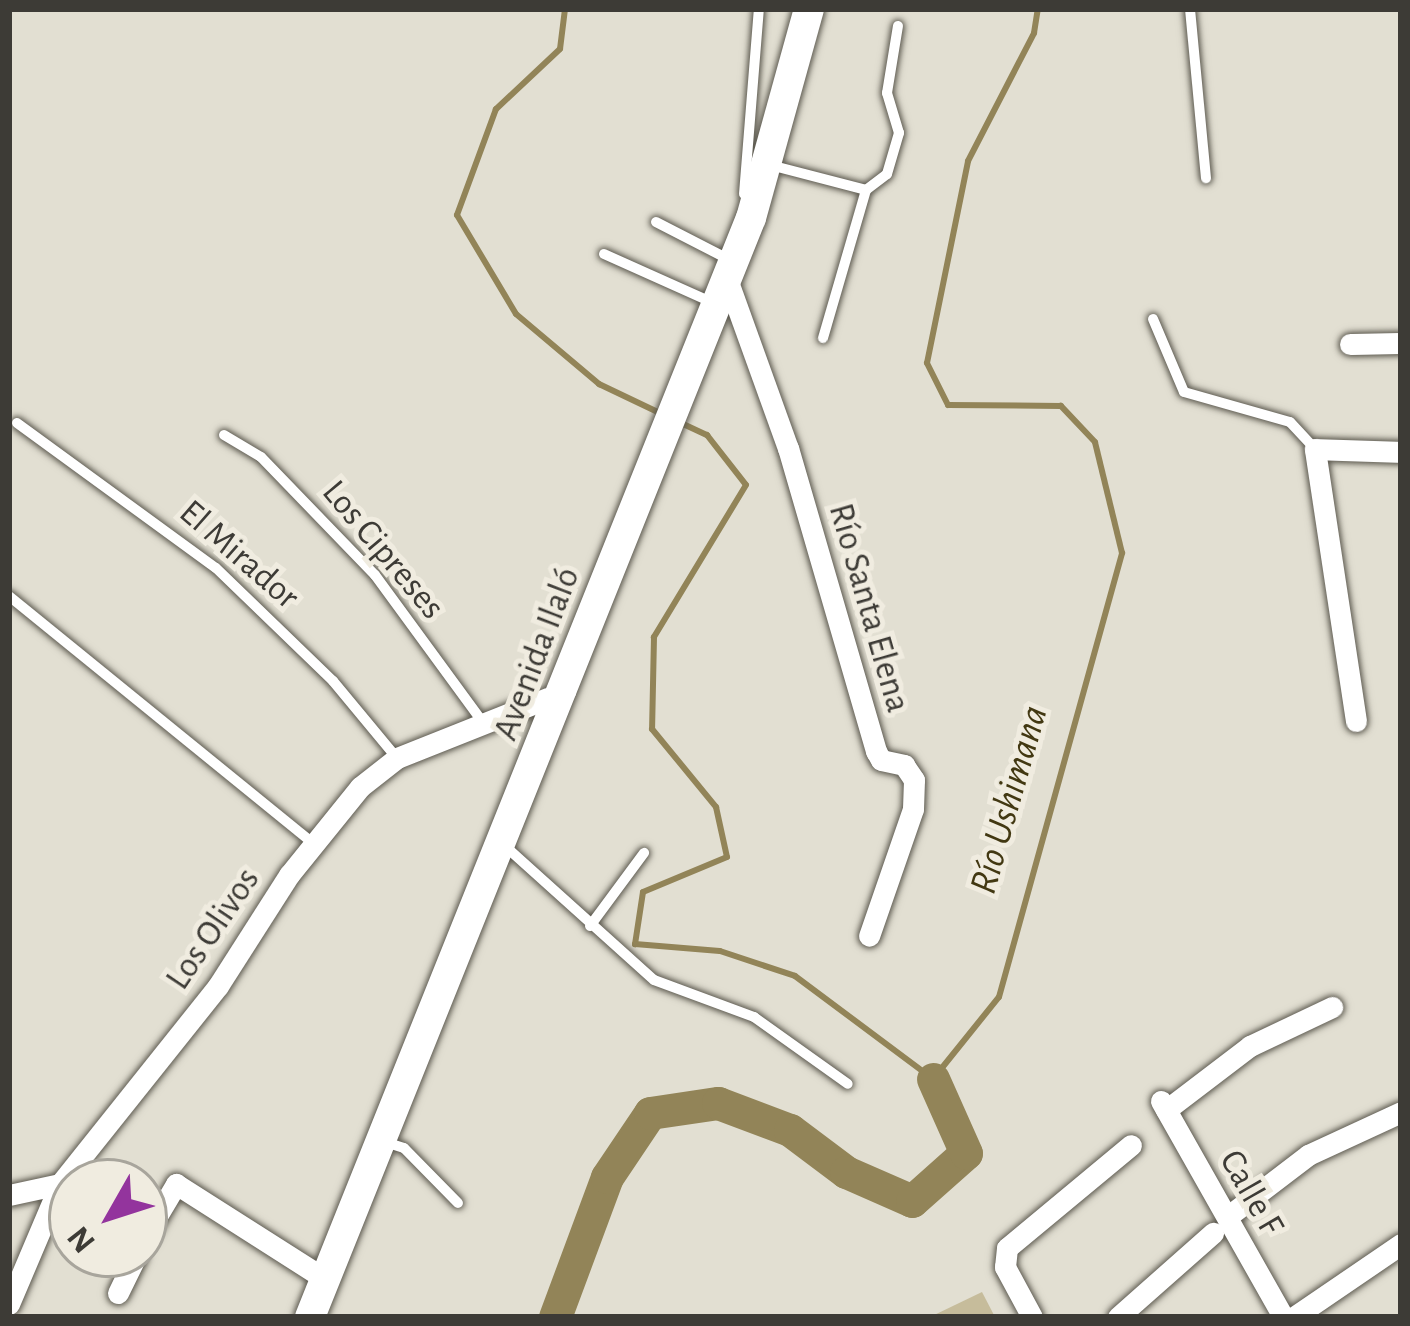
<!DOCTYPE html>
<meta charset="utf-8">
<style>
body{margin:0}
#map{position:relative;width:1410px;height:1326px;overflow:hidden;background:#e2dfd2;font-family:"Alegreya Sans",sans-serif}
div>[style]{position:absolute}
.green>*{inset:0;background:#c6bc9b}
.stream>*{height:6px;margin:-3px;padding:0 3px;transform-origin:3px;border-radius:3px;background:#928458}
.river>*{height:33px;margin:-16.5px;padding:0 16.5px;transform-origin:16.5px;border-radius:16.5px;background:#928458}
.roads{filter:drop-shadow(0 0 3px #5d5a50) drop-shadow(0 0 3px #5d5a50)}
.service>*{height:10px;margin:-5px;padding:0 5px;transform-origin:5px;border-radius:5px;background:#fff}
.minor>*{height:21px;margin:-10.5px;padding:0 10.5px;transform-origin:10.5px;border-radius:10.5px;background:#fff}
.secondary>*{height:30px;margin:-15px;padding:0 15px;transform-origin:15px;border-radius:15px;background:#fff}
span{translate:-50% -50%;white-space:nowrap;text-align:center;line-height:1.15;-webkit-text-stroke:10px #f0ece0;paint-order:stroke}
.street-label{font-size:36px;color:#3d3b36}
.water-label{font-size:39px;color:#423812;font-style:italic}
.frame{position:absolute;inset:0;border:12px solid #3d3b36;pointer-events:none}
.north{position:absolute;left:48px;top:1158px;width:120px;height:120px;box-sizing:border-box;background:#f0ece0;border:3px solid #a8a59c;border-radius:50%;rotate:231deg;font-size:33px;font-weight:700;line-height:48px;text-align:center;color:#3d3b36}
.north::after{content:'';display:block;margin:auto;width:42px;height:54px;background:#93349d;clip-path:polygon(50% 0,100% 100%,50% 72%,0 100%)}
</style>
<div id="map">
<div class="green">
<i style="clip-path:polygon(982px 1292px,995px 1317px,930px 1317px)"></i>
</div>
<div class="stream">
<i style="left:565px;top:9px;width:40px;rotate:97.1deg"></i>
<i style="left:560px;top:49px;width:88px;rotate:136.8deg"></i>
<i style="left:496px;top:109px;width:113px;rotate:110.2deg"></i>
<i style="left:457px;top:215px;width:115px;rotate:59.2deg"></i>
<i style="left:516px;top:314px;width:109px;rotate:40.1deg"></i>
<i style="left:599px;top:384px;width:72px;rotate:25.5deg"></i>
<i style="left:681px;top:423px;width:29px;rotate:25deg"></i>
<i style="left:707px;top:435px;width:63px;rotate:52deg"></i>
<i style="left:746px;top:485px;width:178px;rotate:121.2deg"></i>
<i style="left:654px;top:637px;width:92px;rotate:91.2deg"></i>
<i style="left:652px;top:729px;width:101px;rotate:50.6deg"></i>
<i style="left:716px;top:807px;width:51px;rotate:77.6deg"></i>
<i style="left:727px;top:857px;width:91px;rotate:157.4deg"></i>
<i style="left:643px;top:892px;width:53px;rotate:98.7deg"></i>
<i style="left:635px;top:944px;width:85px;rotate:4.7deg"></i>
<i style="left:720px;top:951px;width:79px;rotate:18.4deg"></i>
<i style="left:795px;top:976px;width:172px;rotate:36.7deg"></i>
<i style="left:933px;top:1079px;width:105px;rotate:-51.2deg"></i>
<i style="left:999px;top:997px;width:461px;rotate:-74.5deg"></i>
<i style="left:1122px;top:553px;width:114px;rotate:-103.7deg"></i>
<i style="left:1095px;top:442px;width:50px;rotate:-133.4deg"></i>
<i style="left:1061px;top:406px;width:113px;rotate:-179.5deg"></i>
<i style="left:948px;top:405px;width:47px;rotate:-116.6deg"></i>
<i style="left:927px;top:363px;width:206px;rotate:-78.5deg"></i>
<i style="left:968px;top:161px;width:144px;rotate:-62.7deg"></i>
<i style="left:1034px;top:33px;width:24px;rotate:-81deg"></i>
<i style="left:113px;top:1317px;width:11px"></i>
</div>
<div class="river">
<i style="left:555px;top:1317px;width:149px;rotate:-69.6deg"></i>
<i style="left:607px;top:1177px;width:77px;rotate:-56.1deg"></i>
<i style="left:650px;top:1113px;width:69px;rotate:-8.4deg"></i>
<i style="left:718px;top:1103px;width:77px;rotate:20.6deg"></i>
<i style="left:790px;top:1130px;width:70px;rotate:36.9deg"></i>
<i style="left:846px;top:1172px;width:72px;rotate:23.7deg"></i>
<i style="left:912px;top:1201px;width:72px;rotate:-41.6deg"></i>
<i style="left:966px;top:1153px;width:81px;rotate:-114deg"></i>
</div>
<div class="roads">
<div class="service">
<i style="left:1190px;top:9px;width:170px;rotate:84.6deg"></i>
<i style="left:770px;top:165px;width:99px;rotate:14.6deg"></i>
<i style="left:866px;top:190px;width:26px;rotate:-37deg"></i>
<i style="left:887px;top:174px;width:43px;rotate:-73.7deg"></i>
<i style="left:899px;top:133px;width:42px;rotate:-106.7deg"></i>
<i style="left:887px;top:93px;width:68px;rotate:-80.7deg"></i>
<i style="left:744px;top:194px;width:186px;rotate:-85.4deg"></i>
<i style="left:656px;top:222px;width:81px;rotate:27.2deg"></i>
<i style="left:604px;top:254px;width:123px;rotate:24.1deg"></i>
<i style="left:1153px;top:319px;width:79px;rotate:67deg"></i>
<i style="left:1184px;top:392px;width:110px;rotate:15.8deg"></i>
<i style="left:1290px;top:422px;width:37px;rotate:47deg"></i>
<i style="left:823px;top:338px;width:154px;rotate:-73.8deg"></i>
<i style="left:17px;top:423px;width:246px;rotate:36.1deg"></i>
<i style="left:216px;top:568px;width:163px;rotate:44deg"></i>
<i style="left:333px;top:681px;width:100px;rotate:50.3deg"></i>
<i style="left:224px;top:435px;width:43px;rotate:30.7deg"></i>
<i style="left:261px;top:457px;width:164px;rotate:46deg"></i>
<i style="left:375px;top:575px;width:180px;rotate:53.8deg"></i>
<i style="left:9px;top:596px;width:393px;rotate:39.1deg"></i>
<i style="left:505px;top:846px;width:200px;rotate:42deg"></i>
<i style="left:654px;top:980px;width:107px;rotate:20.3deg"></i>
<i style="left:754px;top:1017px;width:115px;rotate:35.5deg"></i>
<i style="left:590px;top:926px;width:91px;rotate:-53.5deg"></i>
<i style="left:382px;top:1141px;width:23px;rotate:18deg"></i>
<i style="left:404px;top:1148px;width:77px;rotate:45.5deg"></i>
</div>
<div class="minor">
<i style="left:727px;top:279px;width:180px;rotate:70.2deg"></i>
<i style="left:788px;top:448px;width:316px;rotate:73.8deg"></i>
<i style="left:876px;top:751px;width:10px;rotate:61deg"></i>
<i style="left:881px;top:760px;width:24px;rotate:12deg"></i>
<i style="left:904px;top:765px;width:18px;rotate:56deg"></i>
<i style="left:914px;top:780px;width:29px;rotate:92deg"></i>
<i style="left:913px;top:809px;width:134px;rotate:109.1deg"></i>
<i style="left:1350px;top:344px;width:51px;rotate:-1.1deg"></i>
<i style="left:1356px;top:721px;width:275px;rotate:-98.6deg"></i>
<i style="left:1315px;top:449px;width:86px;rotate:2deg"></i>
<i style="left:1161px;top:1101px;width:248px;rotate:60.5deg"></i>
<i style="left:1166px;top:1110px;width:106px;rotate:-37.3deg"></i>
<i style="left:1250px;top:1046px;width:91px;rotate:-25.4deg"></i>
<i style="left:9px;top:1195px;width:52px;rotate:-12.2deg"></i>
<i style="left:1227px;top:1217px;width:102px;rotate:-37.4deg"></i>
<i style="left:1308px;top:1155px;width:102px;rotate:-24.8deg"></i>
<i style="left:144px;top:1238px;width:63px;rotate:-59.3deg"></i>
<i style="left:176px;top:1184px;width:177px;rotate:32.5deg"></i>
<i style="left:118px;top:1293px;width:43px;rotate:-64deg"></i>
<i style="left:9px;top:1304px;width:130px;rotate:-67deg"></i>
<i style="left:60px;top:1184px;width:253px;rotate:-51.4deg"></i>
<i style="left:218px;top:986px;width:132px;rotate:-57.4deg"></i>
<i style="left:289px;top:875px;width:113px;rotate:-51.1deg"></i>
<i style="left:360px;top:787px;width:47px;rotate:-38.1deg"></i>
<i style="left:397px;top:758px;width:181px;rotate:-21.7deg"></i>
<i style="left:1032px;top:1317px;width:57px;rotate:-118.4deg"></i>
<i style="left:1005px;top:1267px;width:19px;rotate:-84deg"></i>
<i style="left:1007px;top:1248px;width:161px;rotate:-39.7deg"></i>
<i style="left:1118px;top:1317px;width:127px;rotate:-41.5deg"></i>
<i style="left:1294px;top:1317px;width:130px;rotate:-34.3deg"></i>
</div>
<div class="secondary">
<i style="left:310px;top:1317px;width:1184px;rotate:-68.14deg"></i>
<i style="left:751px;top:218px;width:217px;rotate:-74.5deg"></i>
</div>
</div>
<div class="street-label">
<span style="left:383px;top:550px;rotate:50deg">Los Cipreses</span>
<span style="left:239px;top:555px;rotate:41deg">El Mirador</span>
<span style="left:869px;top:608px;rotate:74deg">Río Santa Elena</span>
<span style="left:537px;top:654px;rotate:-69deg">Avenida Ilaló</span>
<span style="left:213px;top:929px;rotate:-56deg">Los Olivos</span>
<span style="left:1251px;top:1193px;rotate:60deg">Calle F</span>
</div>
<div class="water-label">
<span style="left:1010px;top:800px;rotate:-74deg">Río Ushimana</span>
</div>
<div class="frame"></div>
<div class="north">N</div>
</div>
